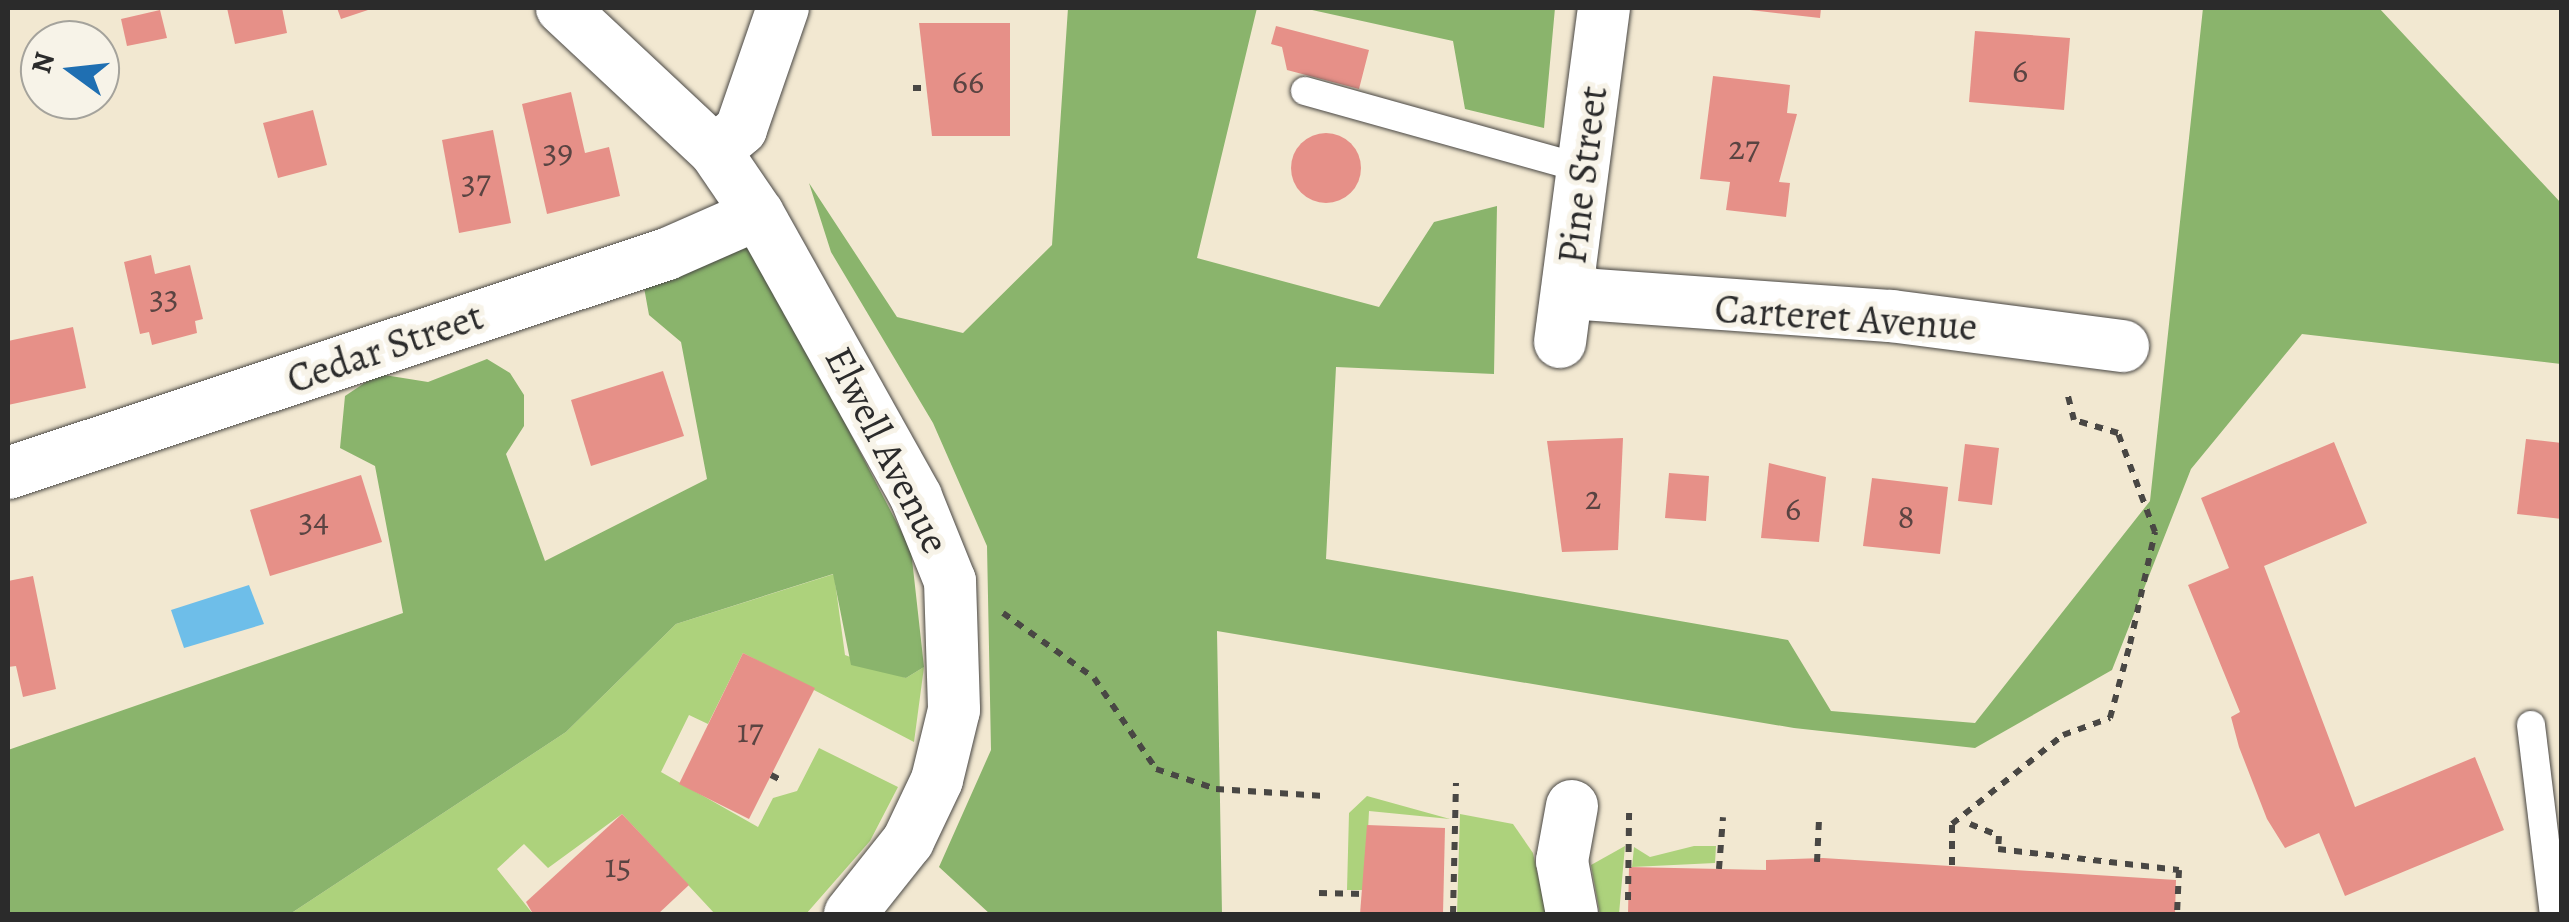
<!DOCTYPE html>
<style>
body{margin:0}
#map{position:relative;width:2569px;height:922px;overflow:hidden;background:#f2e8d1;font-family:Alegreya,serif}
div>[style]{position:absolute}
.green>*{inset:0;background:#add27c}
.forest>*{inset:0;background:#8ab46c}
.water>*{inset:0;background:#6ebee9}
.building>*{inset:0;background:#e69088}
.round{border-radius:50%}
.path>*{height:6px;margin-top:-3px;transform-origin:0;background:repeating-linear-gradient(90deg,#494744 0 8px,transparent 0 16px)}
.roads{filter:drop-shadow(0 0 2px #494744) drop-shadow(0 0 2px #494744)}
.lane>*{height:28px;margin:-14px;padding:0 14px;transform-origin:14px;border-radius:14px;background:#fff}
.street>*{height:52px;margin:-26px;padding:0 26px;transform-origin:26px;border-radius:26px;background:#fff}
span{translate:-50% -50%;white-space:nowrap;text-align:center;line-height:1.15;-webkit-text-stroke:10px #f7f3e8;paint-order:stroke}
.number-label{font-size:35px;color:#5a4442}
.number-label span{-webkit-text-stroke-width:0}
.street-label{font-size:40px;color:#2b2b2b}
.frame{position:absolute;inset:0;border:10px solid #2b2b2b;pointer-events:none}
.north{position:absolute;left:20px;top:20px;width:100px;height:100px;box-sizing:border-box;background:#f7f3e8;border:2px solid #a5a39c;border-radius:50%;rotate:285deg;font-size:28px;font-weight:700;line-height:40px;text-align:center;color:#2b2b2b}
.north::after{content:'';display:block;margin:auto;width:35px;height:45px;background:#1f6fb2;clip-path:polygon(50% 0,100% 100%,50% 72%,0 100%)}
</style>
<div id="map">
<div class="green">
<i style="clip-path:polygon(834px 574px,845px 655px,906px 678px,924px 667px,914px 742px,743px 653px,708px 724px,689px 715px,661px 772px,758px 827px,773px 798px,797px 791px,819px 748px,898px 787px,870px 841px,806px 914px,715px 914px,622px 814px,548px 868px,524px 844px,497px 869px,533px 914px,290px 914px,566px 732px,676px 624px)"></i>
<i style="clip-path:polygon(1367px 796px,1450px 819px,1369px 811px,1365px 890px,1347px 890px,1349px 813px)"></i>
<i style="clip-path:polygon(1460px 814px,1513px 824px,1533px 853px,1546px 914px,1457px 914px)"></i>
<i style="clip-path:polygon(1625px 846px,1619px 914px,1600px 914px,1591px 865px)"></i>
<i style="clip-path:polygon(1694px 846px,1716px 846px,1715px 863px,1632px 867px,1634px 847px,1650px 857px)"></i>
</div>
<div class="forest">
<i style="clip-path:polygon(1068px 8px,1257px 8px,1197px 258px,1379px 307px,1434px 222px,1497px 206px,1494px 374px,1336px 367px,1326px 559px,1788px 640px,1831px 711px,1975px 723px,2150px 501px,2203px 8px,2379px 8px,2561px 203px,2561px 364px,2302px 334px,2191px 469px,2112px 670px,1975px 748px,1794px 728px,1217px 631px,1222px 914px,990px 914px,939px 867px,991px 750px,987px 546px,933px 423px,831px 252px,809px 183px,897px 317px,963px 333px,1052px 245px)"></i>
<i style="clip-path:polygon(1303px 8px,1555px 8px,1544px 128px,1465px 109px,1453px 41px)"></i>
<i style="clip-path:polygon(751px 242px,911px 550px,924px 667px,906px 678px,851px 665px,833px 574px,676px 624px,566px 732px,290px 914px,8px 914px,8px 750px,403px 613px,375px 466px,340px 448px,345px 396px,378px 374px,428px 382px,487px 359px,510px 373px,524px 395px,524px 426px,506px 454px,545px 561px,707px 479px,681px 342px,649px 315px,643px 282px)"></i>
</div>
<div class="water">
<i style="clip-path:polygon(249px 585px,264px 624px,184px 648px,171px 610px)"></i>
</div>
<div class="building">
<i style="clip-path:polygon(227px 8px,282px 8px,287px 33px,235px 44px)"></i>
<i style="clip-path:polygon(337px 8px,374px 8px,341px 19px)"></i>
<i style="clip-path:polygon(1733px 8px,1821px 8px,1820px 18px)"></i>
<i style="clip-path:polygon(160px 10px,167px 38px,127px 46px,121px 19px)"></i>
<i style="clip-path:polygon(919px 23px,1010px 23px,1010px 136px,932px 136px)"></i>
<i style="clip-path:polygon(1276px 26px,1369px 50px,1359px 89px,1287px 70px,1282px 47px,1271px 44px)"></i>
<i style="clip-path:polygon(1975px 31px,2070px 38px,2064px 110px,1969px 102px)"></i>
<i style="clip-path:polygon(1713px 76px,1790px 85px,1787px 113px,1797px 114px,1779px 182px,1790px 183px,1786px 217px,1726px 210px,1730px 182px,1700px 179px)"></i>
<i style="clip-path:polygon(571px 92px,585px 153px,609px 147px,620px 196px,547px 214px,522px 104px)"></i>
<i style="clip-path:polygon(313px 110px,327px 165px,278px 178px,263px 123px)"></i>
<i style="clip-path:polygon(493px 130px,511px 223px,459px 233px,442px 140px)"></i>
<i class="round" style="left:1291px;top:133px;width:70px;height:70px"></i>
<i style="clip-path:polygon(151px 255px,155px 274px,190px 265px,203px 319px,195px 321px,197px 333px,152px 345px,149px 332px,140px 334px,124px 262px)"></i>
<i style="clip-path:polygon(73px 327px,86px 388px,8px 405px,8px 341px)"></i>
<i style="clip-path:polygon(663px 371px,684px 436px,591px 466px,571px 400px)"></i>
<i style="clip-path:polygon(1623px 438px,1618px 550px,1562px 552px,1547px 441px)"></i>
<i style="clip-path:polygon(2526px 439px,2562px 443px,2562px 519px,2517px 514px)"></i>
<i style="clip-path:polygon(2334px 442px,2367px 523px,2264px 566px,2355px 807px,2475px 757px,2504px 830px,2345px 896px,2319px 833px,2285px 848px,2267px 819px,2239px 747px,2231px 717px,2240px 712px,2188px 585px,2229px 568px,2201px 498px)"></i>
<i style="clip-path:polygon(1965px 444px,1999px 448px,1992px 505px,1958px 501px)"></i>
<i style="clip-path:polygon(1769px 463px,1826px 477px,1819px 542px,1761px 538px)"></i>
<i style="clip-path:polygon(1669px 473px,1709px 476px,1706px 521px,1665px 518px)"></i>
<i style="clip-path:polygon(361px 475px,382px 542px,270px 576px,250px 510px)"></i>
<i style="clip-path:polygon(1872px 478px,1948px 487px,1940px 554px,1863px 546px)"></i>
<i style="clip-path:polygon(33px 576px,56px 689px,23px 697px,16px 666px,8px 667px,8px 581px)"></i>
<i style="clip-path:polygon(743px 653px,815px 688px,749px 819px,679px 784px)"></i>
<i style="clip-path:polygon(622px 814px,689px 885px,658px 914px,533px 914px,526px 902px)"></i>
<i style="clip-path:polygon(1367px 825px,1445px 828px,1443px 914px,1360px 914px)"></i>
<i style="clip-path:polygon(1823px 858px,2176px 880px,2175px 914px,1628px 914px,1629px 867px,1766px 870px,1766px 860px)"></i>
</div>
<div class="path">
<i style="left:913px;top:88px;width:13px"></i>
<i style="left:1003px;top:613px;width:112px;rotate:35.5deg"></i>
<i style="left:1094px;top:678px;width:110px;rotate:55.7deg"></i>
<i style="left:1156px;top:769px;width:63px;rotate:18.4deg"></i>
<i style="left:1216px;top:789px;width:108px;rotate:3.7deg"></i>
<i style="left:771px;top:775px;width:9px;rotate:27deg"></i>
<i style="left:1970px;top:824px;width:31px;rotate:22deg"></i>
<i style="left:1999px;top:836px;width:13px;rotate:94deg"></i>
<i style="left:1998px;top:849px;width:182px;rotate:6.6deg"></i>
<i style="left:2179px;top:870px;width:44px;rotate:92.6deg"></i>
<i style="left:1817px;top:862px;width:42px;rotate:-87.3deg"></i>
<i style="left:1952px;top:865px;width:41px;rotate:-90deg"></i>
<i style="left:1952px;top:824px;width:142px;rotate:-38.7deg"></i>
<i style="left:2063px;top:735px;width:50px;rotate:-19.9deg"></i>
<i style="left:2110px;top:718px;width:77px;rotate:-74.9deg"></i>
<i style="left:2130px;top:644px;width:115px;rotate:-77.4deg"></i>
<i style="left:2155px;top:532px;width:106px;rotate:-110.5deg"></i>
<i style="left:2118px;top:433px;width:46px;rotate:-163.5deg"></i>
<i style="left:2074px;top:420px;width:30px;rotate:-104deg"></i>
<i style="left:1719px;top:869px;width:52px;rotate:-85.6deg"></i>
<i style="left:1319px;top:893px;width:45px;rotate:1.3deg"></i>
<i style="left:1628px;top:900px;width:87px;rotate:-89.3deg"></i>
<i style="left:1453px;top:914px;width:131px;rotate:-88.7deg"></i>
</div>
<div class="roads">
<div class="lane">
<i style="left:1305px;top:91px;width:290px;rotate:15.6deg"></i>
<i style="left:2531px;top:725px;width:190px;rotate:83.1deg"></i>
</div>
<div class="street">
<i style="left:562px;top:8px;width:209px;rotate:43.1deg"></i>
<i style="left:715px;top:151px;width:76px;rotate:55.7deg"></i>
<i style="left:758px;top:214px;width:324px;rotate:60.8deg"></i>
<i style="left:916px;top:497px;width:91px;rotate:68deg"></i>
<i style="left:950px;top:581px;width:129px;rotate:88.2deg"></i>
<i style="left:954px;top:710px;width:72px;rotate:103.7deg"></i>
<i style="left:937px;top:780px;width:68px;rotate:115.4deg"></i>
<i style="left:908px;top:841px;width:93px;rotate:128.5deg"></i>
<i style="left:715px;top:151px;width:34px;rotate:-40deg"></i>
<i style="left:741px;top:129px;width:128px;rotate:-70.9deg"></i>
<i style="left:1568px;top:293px;width:324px;rotate:4.1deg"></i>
<i style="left:1891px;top:316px;width:234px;rotate:7.4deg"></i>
<i style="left:1560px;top:342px;width:337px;rotate:-82.5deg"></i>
<i style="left:8px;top:473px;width:694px;rotate:-18.38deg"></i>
<i style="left:667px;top:254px;width:99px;rotate:-23.7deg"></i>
<i style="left:1572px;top:806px;width:56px;rotate:100.3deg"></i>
<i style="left:1562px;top:861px;width:54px;rotate:79.3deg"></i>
</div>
</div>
<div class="number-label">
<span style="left:2020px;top:70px">6</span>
<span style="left:968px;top:81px">66</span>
<span style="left:1744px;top:147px">27</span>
<span style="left:558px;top:150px">39</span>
<span style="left:476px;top:181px">37</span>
<span style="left:164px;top:296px">33</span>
<span style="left:1593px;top:497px">2</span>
<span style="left:1793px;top:508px">6</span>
<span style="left:1906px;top:516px">8</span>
<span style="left:314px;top:519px">34</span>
<span style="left:750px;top:730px">17</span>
<span style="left:618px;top:865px">15</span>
</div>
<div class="street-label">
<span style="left:1583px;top:175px;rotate:-83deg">Pine Street</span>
<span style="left:1846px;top:318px;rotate:4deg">Carteret Avenue</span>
<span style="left:385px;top:348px;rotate:-19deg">Cedar Street</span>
<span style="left:887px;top:450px;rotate:63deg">Elwell Avenue</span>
</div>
<div class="frame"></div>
<div class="north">N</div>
</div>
